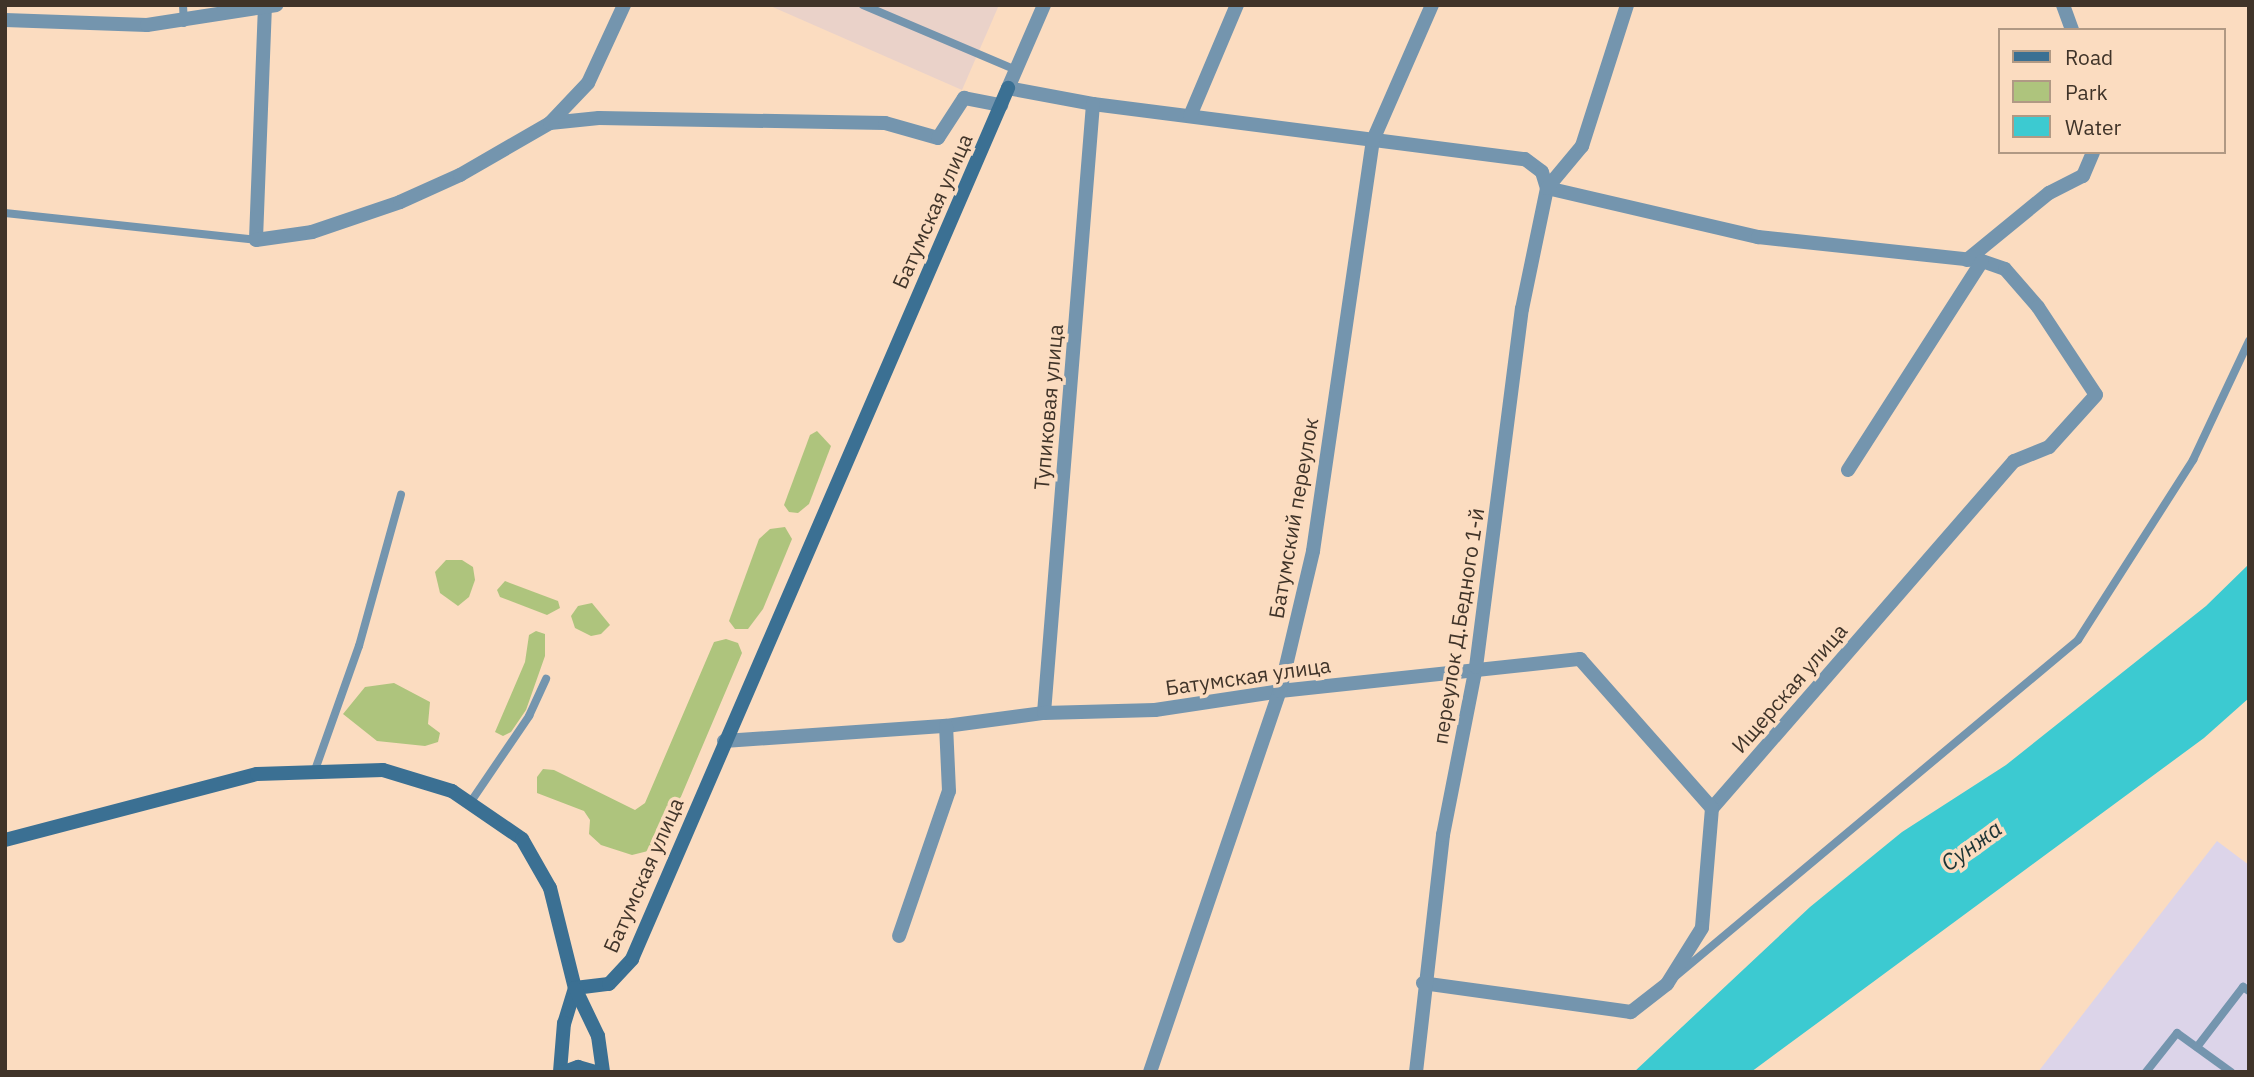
<!DOCTYPE html>
<meta charset="utf-8">
<style>
body{margin:0}
#map{position:relative;width:2254px;height:1077px;overflow:hidden;background:#fbdcc0;font-family:"IBM Plex Sans",sans-serif}
div>[style]{position:absolute}
.industrial>*{inset:0;background:#dcd4e9}
.education>*{inset:0;background:#ead2c9}
.green>*{inset:0;background:#aec47d}
.water>*{inset:0;background:#3ccad1}
.lane>*{height:8px;margin:-4px;padding:0 4px;transform-origin:4px;border-radius:4px;background:#7495ae}
.street>*{height:14px;margin:-7px;padding:0 7px;transform-origin:7px;border-radius:7px;background:#7495ae}
.secondary>*{height:14px;margin:-7px;padding:0 7px;transform-origin:7px;border-radius:7px;background:#3b7093}
span{translate:-50% -50%;white-space:nowrap;text-align:center;line-height:1.15;-webkit-text-stroke:7px #fbdcc0;paint-order:stroke}
.street-label{font-size:21px;color:#403429}
.water-label{font-size:23px;color:#1d3435;font-style:italic}
.frame{position:absolute;inset:0;border:7px solid #403429;pointer-events:none}
.legend{position:absolute;left:1998px;top:28px;width:228px;height:126px;box-sizing:border-box;background:#fbdcc0;border:2px solid #b09984;margin:0;padding:9px 12px;list-style:none;font-size:21px;color:#403429}
.legend li{display:flex;align-items:center;gap:14px;height:35px}
.legend b{width:35px;border:2px solid #b09984}
</style>
<div id="map">
<div class="industrial">
<i style="clip-path:polygon(2217px 841px,2249px 865px,2249px 1072px,2038px 1072px)"></i>
</div>
<div class="education">
<i style="clip-path:polygon(768px 5px,999px 5px,962px 90px)"></i>
</div>
<div class="green">
<i style="clip-path:polygon(817px 431px,831px 446px,809px 504px,798px 513px,789px 512px,784px 505px,810px 435px)"></i>
<i style="clip-path:polygon(785px 527px,792px 539px,763px 609px,748px 629px,735px 629px,729px 621px,759px 539px,770px 529px)"></i>
<i style="clip-path:polygon(446px 560px,462px 560px,473px 567px,475px 580px,469px 597px,458px 606px,440px 593px,435px 572px)"></i>
<i style="clip-path:polygon(505px 581px,558px 601px,560px 608px,547px 615px,500px 597px,497px 590px)"></i>
<i style="clip-path:polygon(592px 603px,610px 625px,601px 634px,591px 636px,575px 628px,571px 616px,578px 606px)"></i>
<i style="clip-path:polygon(536px 631px,545px 634px,545px 656px,526px 710px,511px 732px,503px 736px,495px 732px,525px 662px,529px 635px)"></i>
<i style="clip-path:polygon(726px 639px,738px 643px,742px 653px,663px 839px,652px 850px,632px 855px,601px 845px,589px 834px,590px 820px,584px 811px,537px 793px,537px 777px,543px 769px,554px 770px,635px 810px,645px 803px,714px 642px)"></i>
<i style="clip-path:polygon(394px 683px,430px 702px,428px 724px,440px 733px,438px 742px,425px 746px,377px 741px,343px 714px,365px 687px)"></i>
</div>
<div class="water">
<i style="clip-path:polygon(2249px 564px,2249px 698px,2204px 738px,1751px 1072px,1634px 1072px,1810px 907px,1902px 832px,2006px 765px,2206px 606px)"></i>
</div>
<div class="lane">
<i style="left:183px;top:5px;width:18px;rotate:87deg"></i>
<i style="left:863px;top:5px;width:166px;rotate:23deg"></i>
<i style="left:5px;top:213px;width:252px;rotate:6.1deg"></i>
<i style="left:315px;top:770px;width:132px;rotate:-70.5deg"></i>
<i style="left:359px;top:646px;width:157px;rotate:-74.5deg"></i>
<i style="left:472px;top:800px;width:102px;rotate:-55.8deg"></i>
<i style="left:529px;top:716px;width:41px;rotate:-65.3deg"></i>
<i style="left:1676px;top:976px;width:524px;rotate:-39.89deg"></i>
<i style="left:2078px;top:640px;width:214px;rotate:-57.4deg"></i>
<i style="left:2193px;top:460px;width:132px;rotate:-64.8deg"></i>
<i style="left:2197px;top:1047px;width:76px;rotate:-52.5deg"></i>
<i style="left:2243px;top:987px;width:7px;rotate:34deg"></i>
<i style="left:2146px;top:1072px;width:50px;rotate:-51.5deg"></i>
<i style="left:2177px;top:1033px;width:67px;rotate:35.8deg"></i>
</div>
<div class="street">
<i style="left:265px;top:5px;width:235px;rotate:92.2deg"></i>
<i style="left:256px;top:240px;width:57px;rotate:-8.1deg"></i>
<i style="left:312px;top:232px;width:93px;rotate:-18.8deg"></i>
<i style="left:400px;top:202px;width:66px;rotate:-24.2deg"></i>
<i style="left:460px;top:175px;width:104px;rotate:-30deg"></i>
<i style="left:550px;top:123px;width:49px;rotate:-5.8deg"></i>
<i style="left:599px;top:118px;width:286px;rotate:1deg"></i>
<i style="left:885px;top:123px;width:55px;rotate:15.8deg"></i>
<i style="left:938px;top:138px;width:48px;rotate:-57deg"></i>
<i style="left:964px;top:98px;width:38px;rotate:11deg"></i>
<i style="left:1044px;top:5px;width:90px;rotate:113.4deg"></i>
<i style="left:1008px;top:88px;width:86px;rotate:10.7deg"></i>
<i style="left:1093px;top:104px;width:435px;rotate:7.3deg"></i>
<i style="left:1525px;top:159px;width:21px;rotate:37deg"></i>
<i style="left:1542px;top:172px;width:17px;rotate:73deg"></i>
<i style="left:1547px;top:188px;width:217px;rotate:13.1deg"></i>
<i style="left:1758px;top:237px;width:225px;rotate:6.1deg"></i>
<i style="left:1982px;top:261px;width:24px;rotate:19deg"></i>
<i style="left:2005px;top:269px;width:50px;rotate:49deg"></i>
<i style="left:2038px;top:307px;width:105px;rotate:56.6deg"></i>
<i style="left:2096px;top:395px;width:70px;rotate:132.1deg"></i>
<i style="left:2049px;top:447px;width:38px;rotate:158deg"></i>
<i style="left:2014px;top:461px;width:460px;rotate:131deg"></i>
<i style="left:1712px;top:808px;width:120px;rotate:94.8deg"></i>
<i style="left:1702px;top:928px;width:66px;rotate:122deg"></i>
<i style="left:1667px;top:984px;width:46px;rotate:142.1deg"></i>
<i style="left:1631px;top:1012px;width:210px;rotate:-172.1deg"></i>
<i style="left:2063px;top:5px;width:27px;rotate:70deg"></i>
<i style="left:5px;top:20px;width:142px;rotate:2deg"></i>
<i style="left:147px;top:25px;width:131px;rotate:-8.8deg"></i>
<i style="left:1190px;top:116px;width:121px;rotate:-67.1deg"></i>
<i style="left:550px;top:123px;width:55px;rotate:-46.5deg"></i>
<i style="left:588px;top:83px;width:86px;rotate:-65.2deg"></i>
<i style="left:1967px;top:260px;width:106px;rotate:-39.3deg"></i>
<i style="left:2049px;top:193px;width:38px;rotate:-27deg"></i>
<i style="left:2083px;top:176px;width:26px;rotate:-67deg"></i>
<i style="left:1848px;top:470px;width:248px;rotate:-57.3deg"></i>
<i style="left:1044px;top:713px;width:611px;rotate:-85.4deg"></i>
<i style="left:724px;top:741px;width:223px;rotate:-3.9deg"></i>
<i style="left:946px;top:726px;width:99px;rotate:-7.6deg"></i>
<i style="left:1044px;top:713px;width:111px;rotate:-1.5deg"></i>
<i style="left:1155px;top:710px;width:126px;rotate:-8.6deg"></i>
<i style="left:1280px;top:691px;width:302px;rotate:-6.1deg"></i>
<i style="left:1580px;top:659px;width:199px;rotate:48.5deg"></i>
<i style="left:899px;top:936px;width:153px;rotate:-71deg"></i>
<i style="left:949px;top:791px;width:65px;rotate:-92.6deg"></i>
<i style="left:1150px;top:1072px;width:403px;rotate:-71.2deg"></i>
<i style="left:1280px;top:691px;width:144px;rotate:-76.7deg"></i>
<i style="left:1313px;top:551px;width:415px;rotate:-81.7deg"></i>
<i style="left:1373px;top:140px;width:147px;rotate:-66.4deg"></i>
<i style="left:1416px;top:1072px;width:239px;rotate:-83.5deg"></i>
<i style="left:1443px;top:835px;width:171px;rotate:-78.9deg"></i>
<i style="left:1476px;top:667px;width:361px;rotate:-82.7deg"></i>
<i style="left:1522px;top:309px;width:124px;rotate:-78.3deg"></i>
<i style="left:1547px;top:188px;width:55px;rotate:-50.2deg"></i>
<i style="left:1582px;top:146px;width:148px;rotate:-72.3deg"></i>
</div>
<div class="secondary">
<i style="left:5px;top:840px;width:260px;rotate:-14.7deg"></i>
<i style="left:257px;top:774px;width:126px;rotate:-1.8deg"></i>
<i style="left:383px;top:770px;width:72px;rotate:16.9deg"></i>
<i style="left:452px;top:791px;width:85px;rotate:34.4deg"></i>
<i style="left:522px;top:839px;width:56px;rotate:60.3deg"></i>
<i style="left:550px;top:888px;width:103px;rotate:76deg"></i>
<i style="left:575px;top:988px;width:37px;rotate:107deg"></i>
<i style="left:564px;top:1023px;width:49px;rotate:94.7deg"></i>
<i style="left:575px;top:988px;width:34px;rotate:-7deg"></i>
<i style="left:609px;top:984px;width:34px;rotate:-47deg"></i>
<i style="left:632px;top:959px;width:949px;rotate:-66.65deg"></i>
<i style="left:575px;top:988px;width:53px;rotate:64.4deg"></i>
<i style="left:598px;top:1036px;width:36px;rotate:82deg"></i>
<i style="left:564px;top:1072px;width:15px;rotate:-20deg"></i>
<i style="left:578px;top:1067px;width:19px;rotate:16deg"></i>
</div>
<div class="street-label">
<span style="left:932px;top:211px;rotate:-66deg">Батумская улица</span>
<span style="left:1048px;top:407px;rotate:-85deg">Тупиковая улица</span>
<span style="left:1293px;top:518px;rotate:-80deg">Батумский переулок</span>
<span style="left:1458px;top:626px;rotate:-81deg">переулок Д.Бедного 1-й</span>
<span style="left:1248px;top:676px;rotate:-8deg">Батумская улица</span>
<span style="left:1789px;top:688px;rotate:-49deg">Ищерская улица</span>
<span style="left:643px;top:875px;rotate:-66deg">Батумская улица</span>
</div>
<div class="water-label">
<span style="left:1971px;top:845px;rotate:-36deg">Сунжа</span>
</div>
<div class="frame"></div>
<ul class="legend">
<li><b style="height:9px;background:#3b7093"></b>Road</li>
<li><b style="height:19px;background:#aec47d"></b>Park</li>
<li><b style="height:19px;background:#3ccad1"></b>Water</li>
</ul>
</div>
